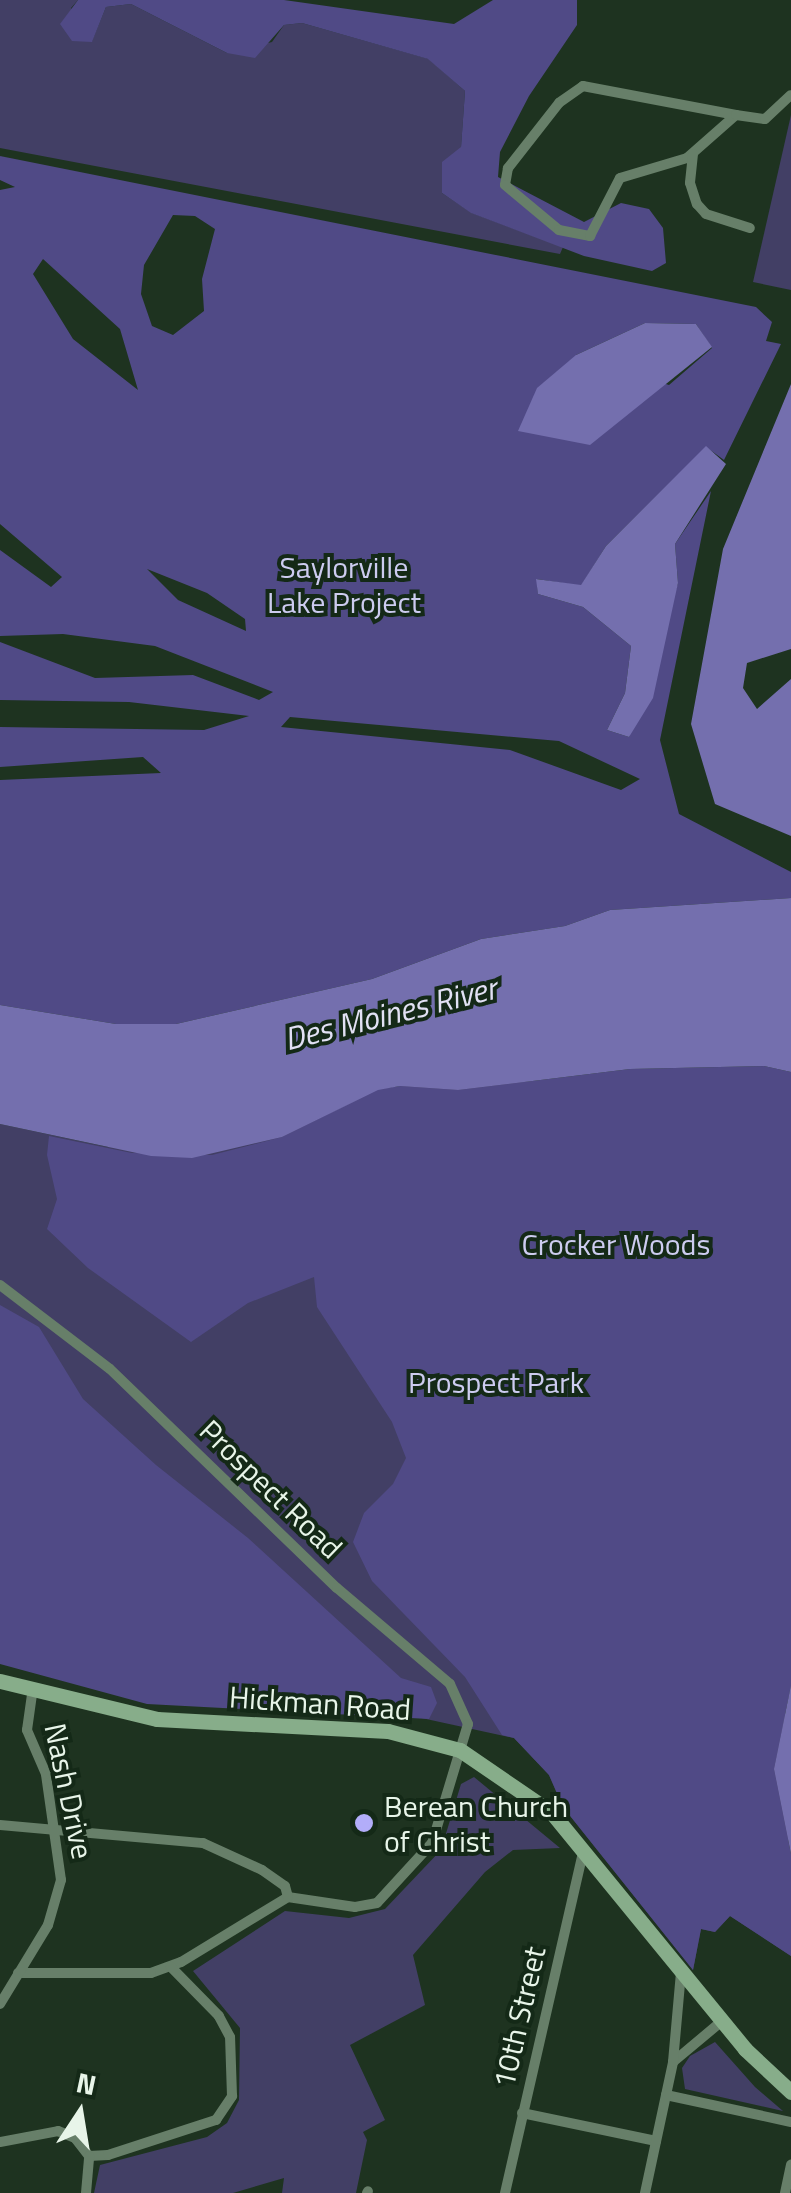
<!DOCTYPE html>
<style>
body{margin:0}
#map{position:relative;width:791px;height:2193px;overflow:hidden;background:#1e3320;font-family:"Titillium Web",sans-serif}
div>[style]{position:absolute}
.green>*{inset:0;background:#423f65}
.forest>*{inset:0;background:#504a86}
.water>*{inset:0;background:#746fae}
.minor>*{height:10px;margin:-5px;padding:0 5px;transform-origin:5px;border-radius:5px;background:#677f69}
.secondary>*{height:15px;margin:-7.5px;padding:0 7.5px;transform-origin:7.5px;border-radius:7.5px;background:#87ad8a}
.dots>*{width:28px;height:28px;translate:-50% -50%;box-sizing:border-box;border:5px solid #142917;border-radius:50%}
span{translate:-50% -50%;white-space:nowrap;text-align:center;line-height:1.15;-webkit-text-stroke:8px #142917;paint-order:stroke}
.park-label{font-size:30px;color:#cdccf0}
.street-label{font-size:30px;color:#e8f5e9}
.poi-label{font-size:30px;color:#e8f5e9}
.left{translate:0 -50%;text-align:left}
.water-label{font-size:32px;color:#e2e1f4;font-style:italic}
.north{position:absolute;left:30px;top:2063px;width:100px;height:100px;-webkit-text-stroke:8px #142917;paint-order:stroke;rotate:12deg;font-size:28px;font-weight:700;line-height:40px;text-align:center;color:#e8f5e9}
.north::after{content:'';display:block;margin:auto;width:35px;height:45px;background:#e8f5e9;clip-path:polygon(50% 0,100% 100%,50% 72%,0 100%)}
</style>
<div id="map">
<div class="green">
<i style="clip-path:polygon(0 0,78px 0,71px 8px,92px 41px,106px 7px,131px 4px,227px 53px,272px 42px,284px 25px,302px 23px,429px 59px,465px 91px,461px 148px,442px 193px,472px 213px,563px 247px,560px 254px,0 148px)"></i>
<i style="clip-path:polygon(791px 115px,791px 290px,753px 282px)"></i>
<i style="clip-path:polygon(791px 1072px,791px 1685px,785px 1713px,791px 1956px,730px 1916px,715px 1932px,701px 1929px,693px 1970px,563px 1807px,549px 1775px,514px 1738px,279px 1687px,0 1330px,0 1124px,108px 1147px,337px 1111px,400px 1086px)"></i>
<i style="clip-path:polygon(474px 1777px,560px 1848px,513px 1850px,485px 1872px,413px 1955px,425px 2005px,350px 2045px,385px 2120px,363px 2132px,367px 2140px,356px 2193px,282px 2193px,284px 2178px,233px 2193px,94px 2193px,100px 2165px,207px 2137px,227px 2123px,239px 2100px,240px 2028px,193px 1971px,285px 1911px,349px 1918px,385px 1909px,441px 1850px,461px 1784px)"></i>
<i style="clip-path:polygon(715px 2042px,755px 2087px,783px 2111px,685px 2089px,682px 2068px,690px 2056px)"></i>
</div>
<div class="forest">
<i style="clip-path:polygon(78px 0,284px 0,454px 24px,493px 0,577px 0,577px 25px,529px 96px,500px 152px,498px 177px,584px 222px,621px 203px,649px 209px,663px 228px,666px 263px,652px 271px,584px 256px,471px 213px,442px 193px,442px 162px,461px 147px,465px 91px,428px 59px,302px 23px,284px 25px,255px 58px,227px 53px,131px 4px,106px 7px,92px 42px,72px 41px,60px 24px)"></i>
<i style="clip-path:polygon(evenodd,0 156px,756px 307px,772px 322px,766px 341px,781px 344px,724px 460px,706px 447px,606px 546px,581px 586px,537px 579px,538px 594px,583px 607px,631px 646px,625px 693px,607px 730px,629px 737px,678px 583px,675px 544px,711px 491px,660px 740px,679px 814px,791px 872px,791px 898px,610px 910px,565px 926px,481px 939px,372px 979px,176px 1024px,116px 1024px,0 1005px,0 780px,161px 773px,143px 757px,0 767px,0 727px,204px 730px,249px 716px,129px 702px,0 700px,0 642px,95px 678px,193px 675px,259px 700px,273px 692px,155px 646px,63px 634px,0 636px,0 550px,51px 587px,62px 577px,0 524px,0 190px,15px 187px,0 180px,0 156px,173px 215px,195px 216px,215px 229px,202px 279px,204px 311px,173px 335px,152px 326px,141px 294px,144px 265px,173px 215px,0 156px,43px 259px,120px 329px,138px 390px,73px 339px,33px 274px,43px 259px,0 156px,645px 323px,696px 324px,712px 348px,669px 385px,576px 355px,645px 323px,0 156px,147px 569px,207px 593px,245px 619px,246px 631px,178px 600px,147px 569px,0 156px,290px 717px,559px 741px,640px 779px,621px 790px,510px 750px,281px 727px,290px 717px)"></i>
<i style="clip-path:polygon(764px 1066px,791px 1072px,791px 1685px,774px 1769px,791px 1854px,791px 1956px,730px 1916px,715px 1932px,701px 1929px,693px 1970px,563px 1807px,549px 1775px,514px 1738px,502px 1735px,465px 1677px,372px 1581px,353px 1542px,364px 1513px,393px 1484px,406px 1458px,392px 1422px,317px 1307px,314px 1277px,248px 1303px,191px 1342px,88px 1268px,47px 1229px,57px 1199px,47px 1155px,49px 1136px,132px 1153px,212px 1155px,282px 1137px,378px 1089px,400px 1086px,458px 1090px,630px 1069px)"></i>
<i style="clip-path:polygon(0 1305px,39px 1327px,83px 1399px,156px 1465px,248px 1538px,401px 1678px,431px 1687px,437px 1703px,429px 1719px,147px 1704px,0 1664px)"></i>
</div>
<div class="water">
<i style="clip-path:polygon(645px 323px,696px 324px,712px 347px,590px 445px,518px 431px,537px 388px,576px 355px)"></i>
<i style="clip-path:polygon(791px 384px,791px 649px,747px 663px,743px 688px,757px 709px,791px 679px,791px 836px,715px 804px,691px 724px,723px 549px)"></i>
<i style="clip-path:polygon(706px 446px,726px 464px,675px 544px,678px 583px,653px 698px,629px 737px,607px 730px,625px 693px,631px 646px,583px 607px,538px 594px,536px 579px,581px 585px,606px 546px)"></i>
<i style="clip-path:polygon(791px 898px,791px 1072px,764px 1066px,630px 1069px,458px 1090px,400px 1086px,378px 1090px,282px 1137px,192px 1158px,151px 1156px,0 1124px,0 1005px,116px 1024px,176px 1024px,372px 979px,481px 939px,565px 926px,610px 910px)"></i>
<i style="clip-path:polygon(791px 1685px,791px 1854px,774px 1769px)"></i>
</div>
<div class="minor">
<i style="left:736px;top:115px;width:156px;rotate:-169.3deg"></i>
<i style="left:583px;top:86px;width:29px;rotate:145deg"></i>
<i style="left:559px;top:103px;width:83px;rotate:128.1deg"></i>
<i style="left:508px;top:168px;width:17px;rotate:100deg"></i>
<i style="left:505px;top:185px;width:70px;rotate:39.8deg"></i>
<i style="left:559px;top:230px;width:32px;rotate:11deg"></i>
<i style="left:590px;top:236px;width:65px;rotate:-62.7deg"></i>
<i style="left:620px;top:178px;width:70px;rotate:-16.6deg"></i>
<i style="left:687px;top:158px;width:65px;rotate:-41.3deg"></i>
<i style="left:736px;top:115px;width:29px;rotate:8deg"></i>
<i style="left:765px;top:119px;width:35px;rotate:-43deg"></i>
<i style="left:693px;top:154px;width:29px;rotate:96deg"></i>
<i style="left:690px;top:183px;width:22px;rotate:72deg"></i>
<i style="left:697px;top:204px;width:13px;rotate:48deg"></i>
<i style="left:706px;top:214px;width:46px;rotate:17.7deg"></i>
<i style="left:0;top:1285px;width:138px;rotate:37.4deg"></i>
<i style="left:110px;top:1369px;width:315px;rotate:44deg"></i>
<i style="left:337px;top:1588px;width:148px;rotate:40.3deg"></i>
<i style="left:450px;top:1684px;width:44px;rotate:65.8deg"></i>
<i style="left:468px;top:1724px;width:124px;rotate:106.8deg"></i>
<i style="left:432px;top:1843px;width:81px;rotate:132.5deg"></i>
<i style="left:377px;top:1903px;width:22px;rotate:170deg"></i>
<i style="left:355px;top:1907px;width:68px;rotate:-171.5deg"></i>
<i style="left:288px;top:1897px;width:125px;rotate:148.7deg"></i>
<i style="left:181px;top:1962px;width:32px;rotate:160deg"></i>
<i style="left:151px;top:1973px;width:133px;rotate:180deg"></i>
<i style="left:0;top:1825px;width:204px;rotate:5.1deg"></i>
<i style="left:203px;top:1843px;width:65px;rotate:24.6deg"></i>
<i style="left:262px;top:1870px;width:28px;rotate:35deg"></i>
<i style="left:285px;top:1886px;width:11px;rotate:75deg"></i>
<i style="left:0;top:2004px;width:92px;rotate:-58.7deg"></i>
<i style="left:48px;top:1925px;width:47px;rotate:-73.9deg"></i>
<i style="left:61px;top:1880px;width:107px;rotate:-98.1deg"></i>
<i style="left:46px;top:1774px;width:48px;rotate:-113.4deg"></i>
<i style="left:27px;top:1730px;width:37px;rotate:-82deg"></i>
<i style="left:673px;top:2062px;width:64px;rotate:-39.9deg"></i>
<i style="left:666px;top:2095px;width:128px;rotate:12.2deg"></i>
<i style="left:522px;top:2113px;width:137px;rotate:11.8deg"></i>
<i style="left:0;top:2142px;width:59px;rotate:-10.7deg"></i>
<i style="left:58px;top:2131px;width:18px;rotate:22deg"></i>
<i style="left:75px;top:2138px;width:23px;rotate:52deg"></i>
<i style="left:89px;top:2156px;width:19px;rotate:-3deg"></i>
<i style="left:108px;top:2155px;width:114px;rotate:-18deg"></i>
<i style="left:216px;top:2120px;width:29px;rotate:-56deg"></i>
<i style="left:232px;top:2096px;width:59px;rotate:-91.9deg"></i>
<i style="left:230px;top:2037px;width:24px;rotate:-118deg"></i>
<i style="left:219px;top:2016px;width:69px;rotate:-134.4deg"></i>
<i style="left:86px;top:2193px;width:37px;rotate:-85deg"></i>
<i style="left:367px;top:2193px;width:2px;rotate:-63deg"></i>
<i style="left:505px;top:2193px;width:350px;rotate:-77.1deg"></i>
<i style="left:645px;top:2193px;width:134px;rotate:-77.9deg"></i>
<i style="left:673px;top:2062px;width:89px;rotate:-84.9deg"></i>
<i style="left:785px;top:2193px;width:29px;rotate:-78deg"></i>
</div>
<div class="secondary">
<i style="left:0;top:1681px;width:162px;rotate:13.6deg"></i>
<i style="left:157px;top:1719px;width:231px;rotate:3deg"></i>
<i style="left:388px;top:1731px;width:74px;rotate:14.8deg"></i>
<i style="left:460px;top:1750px;width:112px;rotate:34.4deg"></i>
<i style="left:552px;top:1813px;width:305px;rotate:50.7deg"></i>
<i style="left:745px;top:2049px;width:63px;rotate:43.1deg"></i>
</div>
<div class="dots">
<i style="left:364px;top:1823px;background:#b2adf9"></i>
</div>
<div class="park-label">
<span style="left:344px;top:584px">Saylorville<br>Lake Project</span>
<span style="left:616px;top:1244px">Crocker Woods</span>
<span style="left:496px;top:1382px">Prospect Park</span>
</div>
<div class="street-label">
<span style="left:271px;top:1489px;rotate:44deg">Prospect Road</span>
<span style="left:320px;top:1703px;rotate:4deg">Hickman Road</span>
<span style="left:69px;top:1791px;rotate:78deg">Nash Drive</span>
<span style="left:519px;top:2017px;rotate:-77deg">10th Street</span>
</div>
<div class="poi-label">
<span class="left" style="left:384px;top:1823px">Berean Church<br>of Christ</span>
</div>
<div class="water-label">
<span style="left:390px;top:1013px;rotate:-14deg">Des Moines River</span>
</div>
<div class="north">N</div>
</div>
